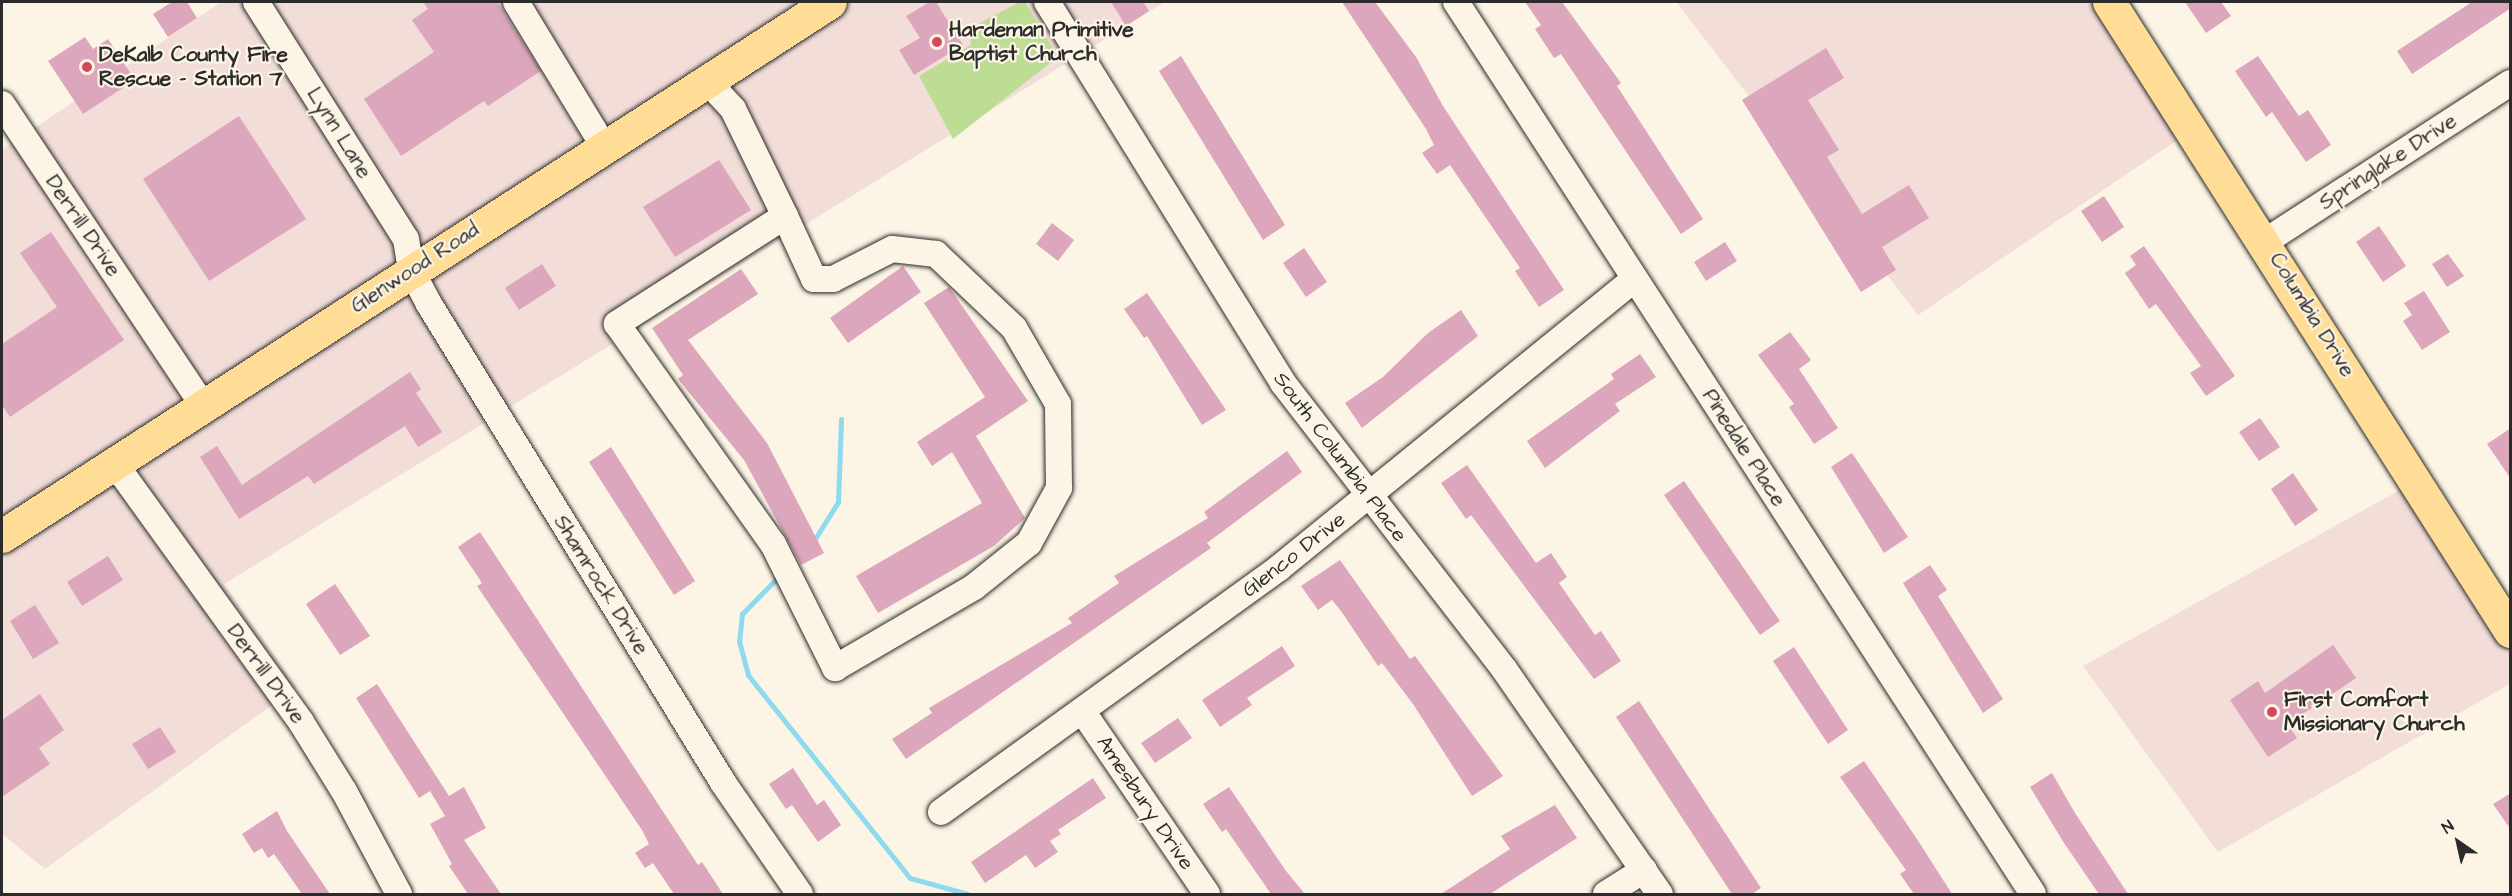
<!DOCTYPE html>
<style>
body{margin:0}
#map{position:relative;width:2512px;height:896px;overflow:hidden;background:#fcf5e5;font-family:"Architects Daughter",sans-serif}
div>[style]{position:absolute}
.built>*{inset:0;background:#f2ddd9}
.green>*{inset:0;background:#bddc94}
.stream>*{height:5px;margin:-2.5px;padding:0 2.5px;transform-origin:2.5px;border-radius:2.5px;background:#8fdaef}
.building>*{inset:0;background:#dca6bc}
.roads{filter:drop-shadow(0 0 2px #2b2b2b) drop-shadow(0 0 2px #2b2b2b)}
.minor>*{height:26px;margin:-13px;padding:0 13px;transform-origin:13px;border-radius:13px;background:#fcf5e5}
.major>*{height:33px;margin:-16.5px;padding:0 16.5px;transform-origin:16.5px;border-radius:16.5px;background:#ffdd96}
.dots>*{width:16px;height:16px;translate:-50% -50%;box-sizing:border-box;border:3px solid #fcf5e5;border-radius:50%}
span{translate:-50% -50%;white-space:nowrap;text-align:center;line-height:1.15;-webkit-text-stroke:4.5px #fcf5e5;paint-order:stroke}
.poi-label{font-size:21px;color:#2b2b2b;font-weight:700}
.left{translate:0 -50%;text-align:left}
.street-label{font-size:21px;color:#2b2b2b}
.frame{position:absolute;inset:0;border:3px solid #2b2b2b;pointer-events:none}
.north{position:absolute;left:2428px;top:812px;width:60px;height:60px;-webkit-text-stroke:4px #fcf5e5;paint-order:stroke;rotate:326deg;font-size:16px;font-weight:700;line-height:24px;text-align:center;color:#2b2b2b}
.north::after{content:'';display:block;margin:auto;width:21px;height:27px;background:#2b2b2b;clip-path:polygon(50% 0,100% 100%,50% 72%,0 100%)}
</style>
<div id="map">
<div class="built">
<i style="clip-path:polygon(221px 2px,1165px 2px,224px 584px,297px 687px,45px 869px,2px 834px,2px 150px)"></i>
<i style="clip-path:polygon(1676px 2px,2118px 2px,2201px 124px,1918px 315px)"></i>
<i style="clip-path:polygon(2416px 481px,2510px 631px,2510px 684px,2218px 852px,2083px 666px)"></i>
</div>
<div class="green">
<i style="clip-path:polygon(1020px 2px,1025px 2px,1058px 57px,953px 139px,919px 76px,971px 45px,970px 28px)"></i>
</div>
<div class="stream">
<i style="left:813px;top:542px;width:47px;rotate:-58deg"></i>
<i style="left:838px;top:502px;width:83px;rotate:-87.9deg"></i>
<i style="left:781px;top:574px;width:56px;rotate:134.3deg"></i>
<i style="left:742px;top:614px;width:27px;rotate:96deg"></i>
<i style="left:739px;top:641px;width:35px;rotate:75deg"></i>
<i style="left:748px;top:675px;width:260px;rotate:51.4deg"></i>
<i style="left:910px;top:878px;width:60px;rotate:15.4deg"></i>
</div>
<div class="building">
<i style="clip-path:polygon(172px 2px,187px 2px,197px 18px,168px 37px,153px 14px)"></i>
<i style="clip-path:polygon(423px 2px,497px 2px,541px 71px,488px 106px,484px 101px,401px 156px,364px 99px,434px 52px,412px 20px,428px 9px)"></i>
<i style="clip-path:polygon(930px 2px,936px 2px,963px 45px,914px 75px,899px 50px,920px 38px,906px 16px)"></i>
<i style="clip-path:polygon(1111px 2px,1143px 2px,1149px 11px,1126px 26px)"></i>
<i style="clip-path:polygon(1342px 2px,1375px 2px,1416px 57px,1443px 106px,1564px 290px,1539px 307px,1515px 271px,1520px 268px,1450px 165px,1437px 174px,1422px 153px,1434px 145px,1426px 129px)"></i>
<i style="clip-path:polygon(1525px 2px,1562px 2px,1621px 83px,1617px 86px,1703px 219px,1681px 234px,1561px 54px,1554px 58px,1535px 29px,1541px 25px)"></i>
<i style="clip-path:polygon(2185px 2px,2221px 2px,2231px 16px,2206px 33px)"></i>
<i style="clip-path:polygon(2472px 2px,2511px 2px,2511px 8px,2412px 74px,2397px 51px)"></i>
<i style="clip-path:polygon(85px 37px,93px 49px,108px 39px,135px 80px,83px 114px,48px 61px)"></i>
<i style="clip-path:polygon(1826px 48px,1844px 78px,1808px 100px,1839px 150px,1827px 157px,1862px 214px,1909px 185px,1929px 218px,1882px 247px,1896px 270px,1861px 292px,1742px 100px)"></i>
<i style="clip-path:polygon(1181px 56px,1285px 225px,1263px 240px,1159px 71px)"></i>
<i style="clip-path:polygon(2258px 56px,2299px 116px,2308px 110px,2331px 145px,2306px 162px,2272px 112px,2266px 117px,2235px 71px)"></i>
<i style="clip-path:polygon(239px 116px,306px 219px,209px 281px,143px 179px)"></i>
<i style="clip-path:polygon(719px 160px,751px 210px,675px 257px,643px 207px)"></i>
<i style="clip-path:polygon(2104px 196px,2124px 227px,2102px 242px,2081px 211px)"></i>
<i style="clip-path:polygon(1052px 223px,1074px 240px,1058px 261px,1036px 244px)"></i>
<i style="clip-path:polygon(2379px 226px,2406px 266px,2383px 282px,2356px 242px)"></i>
<i style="clip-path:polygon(51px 232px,124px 340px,10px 417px,2px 405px,2px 344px,57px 307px,20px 253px)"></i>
<i style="clip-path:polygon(1725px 242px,1737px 261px,1706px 281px,1694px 262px)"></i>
<i style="clip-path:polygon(2144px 246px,2235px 376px,2206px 396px,2190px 373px,2201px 366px,2156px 304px,2149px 309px,2125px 273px,2136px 265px,2130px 256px)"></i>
<i style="clip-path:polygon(1304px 248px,1327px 282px,1306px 297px,1283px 263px)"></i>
<i style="clip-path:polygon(2448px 254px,2464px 276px,2447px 287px,2432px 264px)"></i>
<i style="clip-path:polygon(542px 264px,556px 286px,519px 310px,505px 288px)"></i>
<i style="clip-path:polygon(903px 266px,921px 292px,848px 343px,830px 318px)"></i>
<i style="clip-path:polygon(741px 269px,758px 294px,688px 340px,767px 443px,824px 553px,801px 565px,744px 460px,678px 379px,683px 375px,652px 328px)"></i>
<i style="clip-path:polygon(949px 287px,1028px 401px,976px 436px,1025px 518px,994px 546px,878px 613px,856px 576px,982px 503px,952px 452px,932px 466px,917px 442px,985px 397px,924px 303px)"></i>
<i style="clip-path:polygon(2424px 291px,2450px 332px,2422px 350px,2403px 321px,2412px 315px,2404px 303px)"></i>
<i style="clip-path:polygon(1147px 293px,1226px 410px,1202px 425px,1147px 336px,1144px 338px,1124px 309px)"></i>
<i style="clip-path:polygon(1461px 310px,1478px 336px,1362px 428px,1345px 403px,1383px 377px,1428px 333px)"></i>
<i style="clip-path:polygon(1790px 332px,1811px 360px,1799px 369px,1838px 428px,1814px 444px,1789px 407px,1794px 404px,1758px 355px)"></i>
<i style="clip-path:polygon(1640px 354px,1656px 377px,1615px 404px,1620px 411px,1545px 468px,1527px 441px,1614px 379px,1611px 374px)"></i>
<i style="clip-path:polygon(410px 372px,421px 389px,416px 393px,442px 432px,418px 447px,405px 426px,314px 484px,308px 476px,239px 519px,200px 457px,217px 446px,242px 485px)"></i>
<i style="clip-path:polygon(2260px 418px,2280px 447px,2259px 461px,2239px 432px)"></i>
<i style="clip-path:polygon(2511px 428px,2511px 479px,2487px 444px)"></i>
<i style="clip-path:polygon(611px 447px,695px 581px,674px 595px,589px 462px)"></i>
<i style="clip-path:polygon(1287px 451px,1302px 472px,1207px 543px,1211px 548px,906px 759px,892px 739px,932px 713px,929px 708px,1072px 623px,1068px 618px,1119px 583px,1114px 576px,1208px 518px,1204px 512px)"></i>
<i style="clip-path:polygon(1852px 453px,1908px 537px,1884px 553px,1831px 467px)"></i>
<i style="clip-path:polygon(1467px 465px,1536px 563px,1551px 553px,1567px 577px,1559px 583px,1595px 635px,1601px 631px,1621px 661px,1594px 679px,1471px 515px,1466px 519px,1441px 483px)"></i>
<i style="clip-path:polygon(2293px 473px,2318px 510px,2295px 526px,2271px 489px)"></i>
<i style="clip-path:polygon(1684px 481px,1780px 621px,1760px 635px,1664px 495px)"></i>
<i style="clip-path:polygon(480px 532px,698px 865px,702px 862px,723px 894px,674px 894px,653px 863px,645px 868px,635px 853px,649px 844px,642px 830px,477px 586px,482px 583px,458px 547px)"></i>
<i style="clip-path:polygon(108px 556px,123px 580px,82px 606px,67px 582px)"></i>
<i style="clip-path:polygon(1340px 560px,1410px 659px,1415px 656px,1503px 776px,1472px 796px,1413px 704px,1382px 663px,1378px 666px,1341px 611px,1332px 600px,1318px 610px,1301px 586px)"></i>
<i style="clip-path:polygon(1930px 565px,1947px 590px,1938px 596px,2003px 699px,1983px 713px,1903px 583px)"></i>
<i style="clip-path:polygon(335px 584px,370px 636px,340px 655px,306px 604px)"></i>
<i style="clip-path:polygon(35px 605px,59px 643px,33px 659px,10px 621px)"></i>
<i style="clip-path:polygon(2333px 645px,2356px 678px,2288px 724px,2297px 738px,2268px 757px,2230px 700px,2258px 681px,2265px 693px)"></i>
<i style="clip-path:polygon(1282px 646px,1295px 666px,1247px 698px,1252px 705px,1220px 727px,1202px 700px)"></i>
<i style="clip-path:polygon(1794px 647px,1848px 730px,1828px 744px,1773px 661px)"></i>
<i style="clip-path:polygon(377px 684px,449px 796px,464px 787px,486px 828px,464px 840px,501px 894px,468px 894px,449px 866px,452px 864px,430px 824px,445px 816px,430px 791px,419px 798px,356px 698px)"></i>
<i style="clip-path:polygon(40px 694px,64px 730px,39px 748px,50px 764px,2px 797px,2px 720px)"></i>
<i style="clip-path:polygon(1639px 701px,1761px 888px,1752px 894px,1732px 894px,1616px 717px)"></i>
<i style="clip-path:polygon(1178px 718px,1192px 738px,1155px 763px,1141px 743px)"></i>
<i style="clip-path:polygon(160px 727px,176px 752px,148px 769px,132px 744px)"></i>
<i style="clip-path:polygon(1864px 761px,1917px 839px,1952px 894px,1914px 894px,1900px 874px,1906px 870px,1840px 777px)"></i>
<i style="clip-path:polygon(793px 768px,817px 805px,824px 800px,841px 825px,818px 842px,792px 805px,786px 809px,769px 784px)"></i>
<i style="clip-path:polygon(2052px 773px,2075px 813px,2128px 894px,2099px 894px,2064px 843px,2030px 787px)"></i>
<i style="clip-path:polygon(1093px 778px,1106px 798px,1058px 830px,1061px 834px,1050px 841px,1058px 852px,1035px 868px,1026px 855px,985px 883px,971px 862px)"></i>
<i style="clip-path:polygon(1229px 787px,1286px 871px,1305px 894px,1271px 894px,1226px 829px,1222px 832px,1203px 804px)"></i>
<i style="clip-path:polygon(2511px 793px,2511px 830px,2493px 804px)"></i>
<i style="clip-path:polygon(1555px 805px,1577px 838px,1490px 894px,1441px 894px,1510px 849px,1501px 836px)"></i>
<i style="clip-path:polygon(277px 811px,287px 831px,330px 894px,302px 894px,274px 854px,268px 858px,262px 848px,254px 853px,242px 834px)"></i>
</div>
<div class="roads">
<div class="minor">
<i style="left:256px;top:2px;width:280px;rotate:57.7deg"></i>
<i style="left:406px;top:239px;width:31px;rotate:81deg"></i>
<i style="left:411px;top:270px;width:38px;rotate:62deg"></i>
<i style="left:429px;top:304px;width:563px;rotate:58.43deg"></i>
<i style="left:724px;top:784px;width:134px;rotate:55.4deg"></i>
<i style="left:516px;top:2px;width:170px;rotate:58.7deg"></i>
<i style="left:1047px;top:2px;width:448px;rotate:58.2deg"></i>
<i style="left:1283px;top:383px;width:361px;rotate:52.3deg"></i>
<i style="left:1504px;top:669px;width:274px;rotate:55.3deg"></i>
<i style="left:1456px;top:2px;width:1062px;rotate:57.1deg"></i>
<i style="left:707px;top:81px;width:38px;rotate:47deg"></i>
<i style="left:733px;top:109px;width:119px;rotate:64.1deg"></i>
<i style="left:785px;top:216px;width:200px;rotate:147.3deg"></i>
<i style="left:617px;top:324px;width:270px;rotate:54.7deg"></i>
<i style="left:773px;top:544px;width:139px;rotate:63.4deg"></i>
<i style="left:835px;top:668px;width:161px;rotate:-30.2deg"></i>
<i style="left:974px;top:587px;width:70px;rotate:-38.7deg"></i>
<i style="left:1029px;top:543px;width:63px;rotate:-61.4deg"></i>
<i style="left:1059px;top:488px;width:84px;rotate:-90.7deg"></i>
<i style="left:1058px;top:404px;width:88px;rotate:-120.1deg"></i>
<i style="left:1014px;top:328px;width:108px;rotate:-136.5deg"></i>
<i style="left:936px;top:254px;width:44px;rotate:-173.5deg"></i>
<i style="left:892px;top:249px;width:66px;rotate:153deg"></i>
<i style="left:833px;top:279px;width:19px;rotate:180deg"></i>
<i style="left:814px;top:279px;width:69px;rotate:-114.7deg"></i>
<i style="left:2px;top:104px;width:364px;rotate:56.3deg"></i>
<i style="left:2266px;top:241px;width:291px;rotate:-32.9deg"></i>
<i style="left:115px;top:464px;width:318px;rotate:54.2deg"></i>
<i style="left:301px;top:722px;width:81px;rotate:58.1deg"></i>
<i style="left:344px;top:791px;width:117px;rotate:61.9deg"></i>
<i style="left:1083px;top:712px;width:220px;rotate:55.7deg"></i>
<i style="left:941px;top:812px;width:417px;rotate:-35.8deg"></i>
<i style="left:1279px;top:568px;width:458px;rotate:-39.1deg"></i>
<i style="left:1606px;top:894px;width:45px;rotate:-32.3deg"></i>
</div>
<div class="major">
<i style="left:2109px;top:2px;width:746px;rotate:57.48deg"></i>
<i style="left:2px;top:536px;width:985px;rotate:-32.82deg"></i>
</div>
</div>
<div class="dots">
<i style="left:937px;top:42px;background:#d1495b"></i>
<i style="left:87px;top:67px;background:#d1495b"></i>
<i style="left:2272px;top:712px;background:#d1495b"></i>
</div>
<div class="poi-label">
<span class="left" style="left:949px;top:42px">Hardeman Primitive<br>Baptist Church</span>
<span class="left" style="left:99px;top:67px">DeKalb County Fire<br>Rescue - Station 7</span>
<span class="left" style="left:2284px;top:712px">First Comfort<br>Missionary Church</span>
</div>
<div class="street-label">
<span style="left:339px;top:133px;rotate:58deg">Lynn Lane</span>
<span style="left:2388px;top:162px;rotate:-33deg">Springlake Drive</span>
<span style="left:83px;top:226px;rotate:56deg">Derrill Drive</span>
<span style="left:415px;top:268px;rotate:-33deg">Glenwood Road</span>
<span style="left:2312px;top:315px;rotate:58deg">Columbia Drive</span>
<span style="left:1744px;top:448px;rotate:57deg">Pinedale Place</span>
<span style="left:1340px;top:457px;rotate:53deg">South Columbia Place</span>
<span style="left:1294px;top:555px;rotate:-38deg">Glenco Drive</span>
<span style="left:601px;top:585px;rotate:58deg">Shamrock Drive</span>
<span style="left:266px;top:674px;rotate:54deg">Derrill Drive</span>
<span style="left:1145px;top:803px;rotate:56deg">Amesbury Drive</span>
</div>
<div class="frame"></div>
<div class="north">N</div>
</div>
